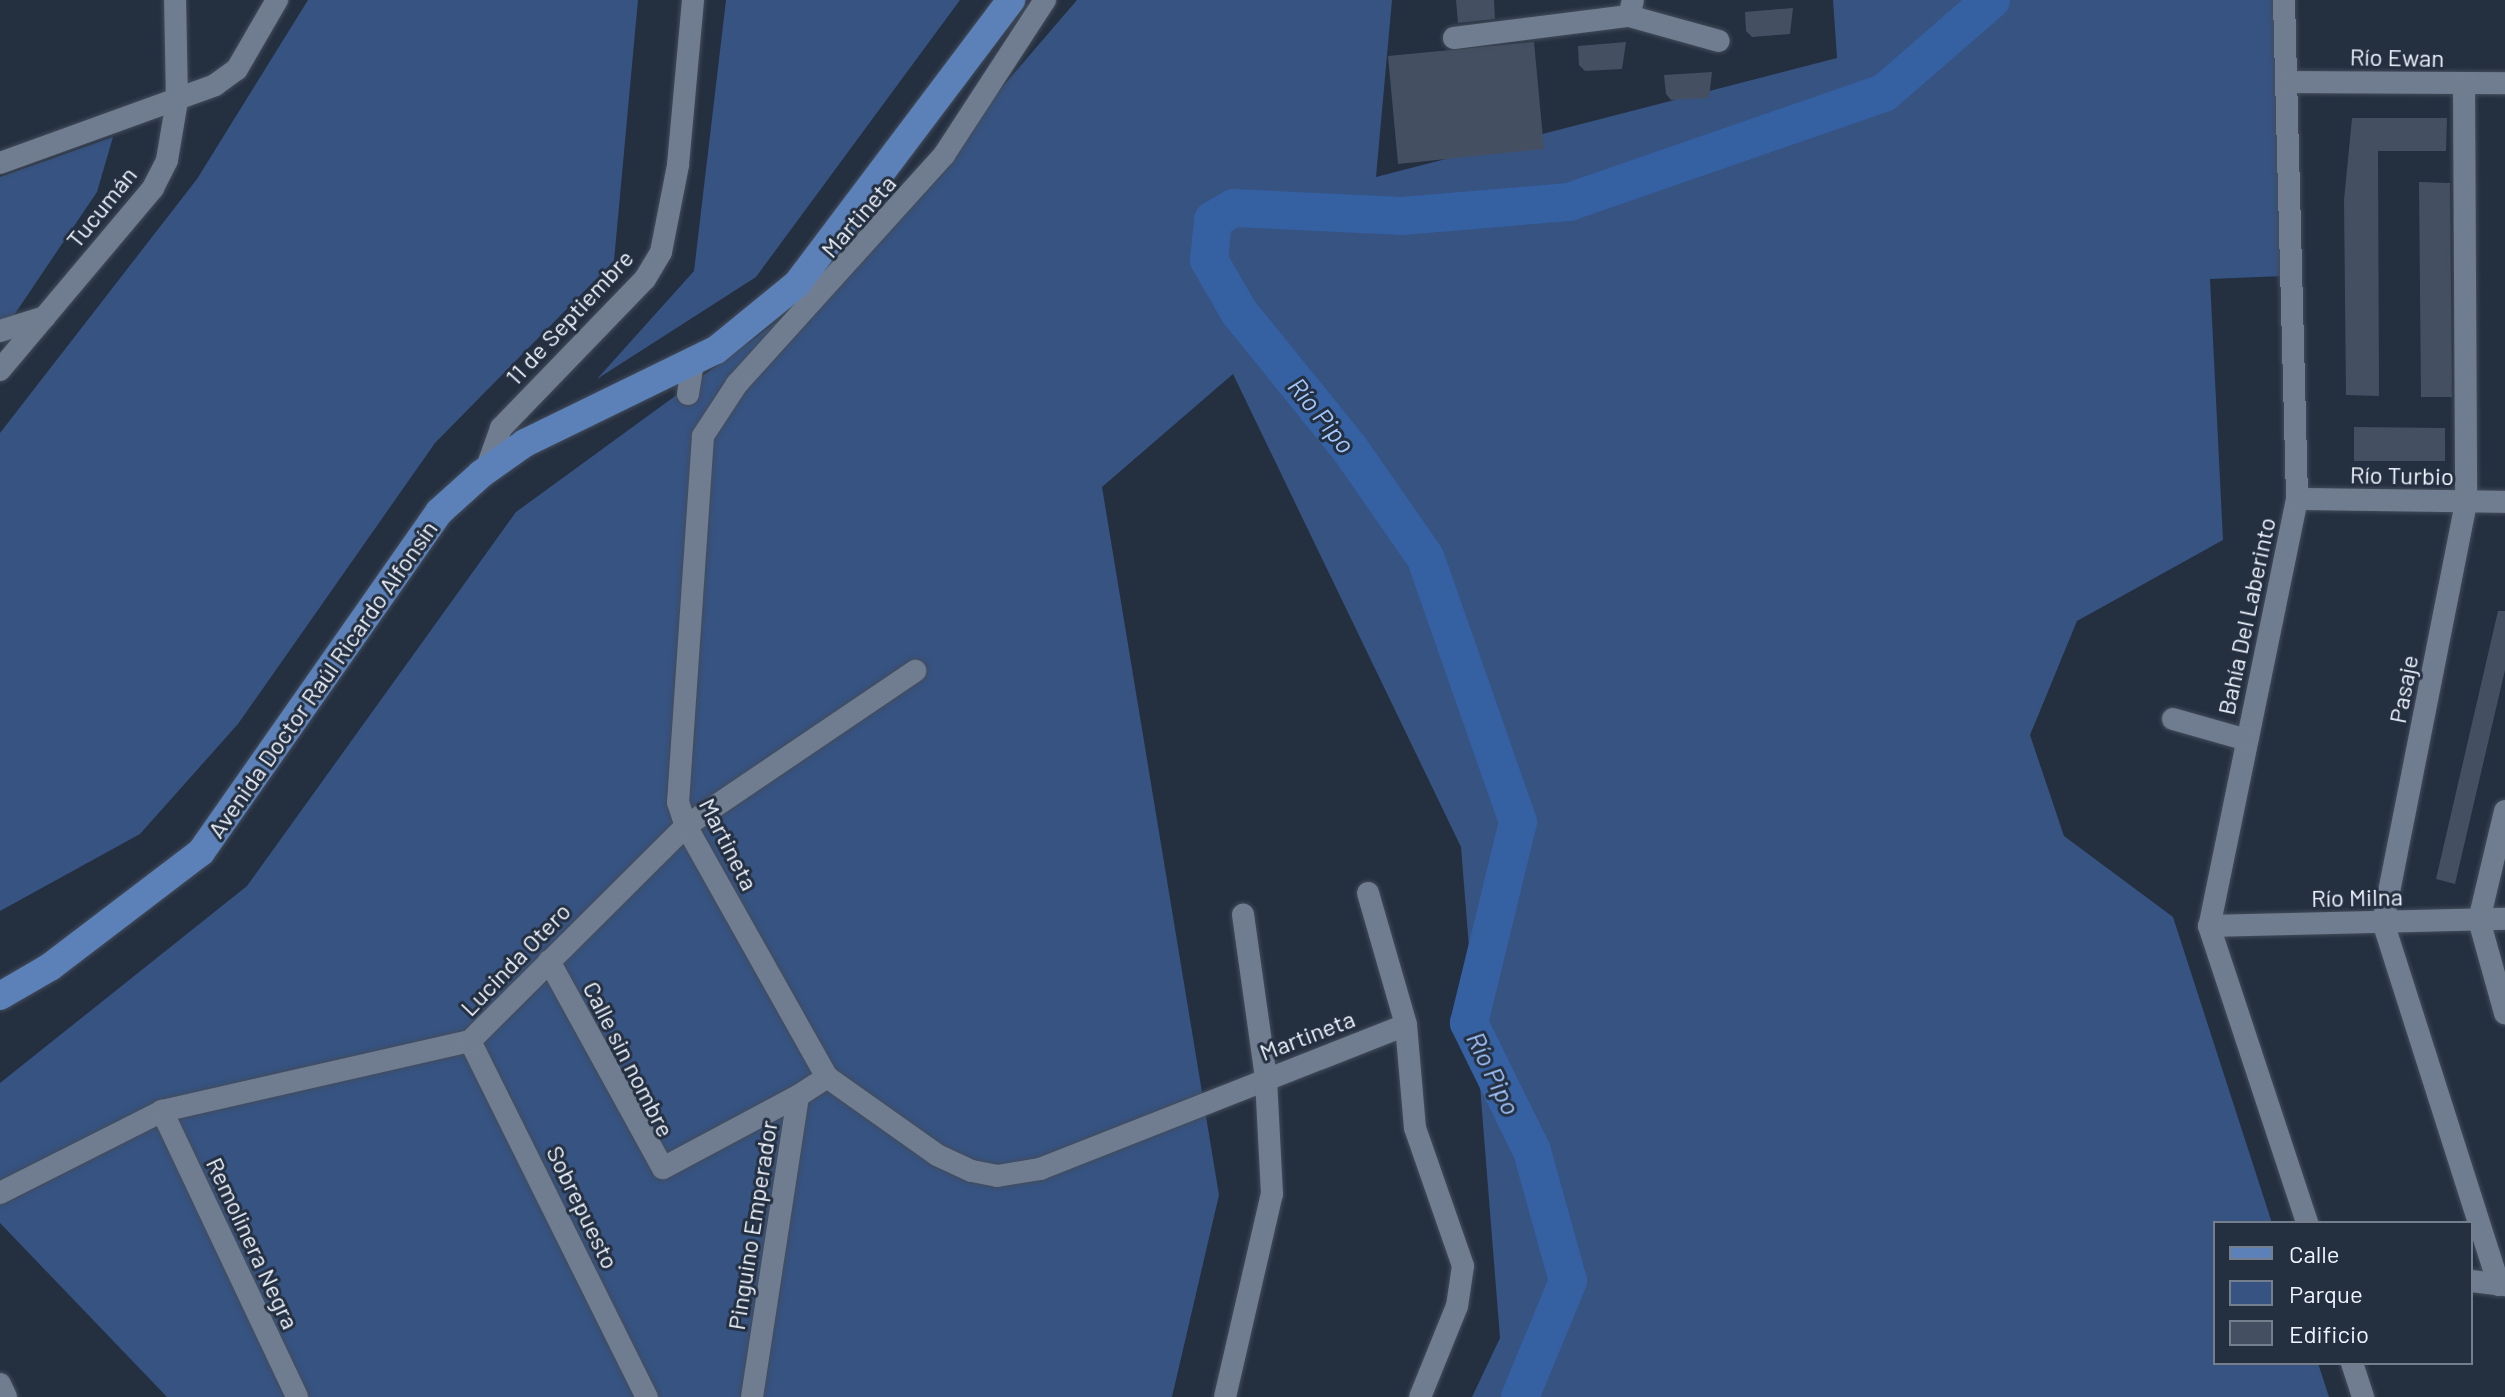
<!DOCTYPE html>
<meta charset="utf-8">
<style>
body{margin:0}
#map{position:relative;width:2505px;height:1397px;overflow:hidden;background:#242f40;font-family:Barlow,sans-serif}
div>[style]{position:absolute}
.green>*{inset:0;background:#365382}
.river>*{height:38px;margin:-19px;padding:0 19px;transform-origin:19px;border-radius:19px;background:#3560a2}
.building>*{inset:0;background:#445062}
.roads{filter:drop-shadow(0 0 2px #434c5a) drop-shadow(0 0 2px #434c5a)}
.minor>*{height:22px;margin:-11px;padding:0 11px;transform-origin:11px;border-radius:11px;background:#707d91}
.major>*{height:28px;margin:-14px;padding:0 14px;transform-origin:14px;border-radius:14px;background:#5c81b9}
span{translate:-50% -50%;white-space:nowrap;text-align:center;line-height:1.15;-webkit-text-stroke:6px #242f40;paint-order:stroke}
.street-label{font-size:24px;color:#eff5fe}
.water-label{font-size:26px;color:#a1c5fd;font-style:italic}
.legend{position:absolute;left:2213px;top:1221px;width:260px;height:144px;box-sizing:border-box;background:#242f40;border:2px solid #757e8c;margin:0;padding:10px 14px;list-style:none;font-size:24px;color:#eff5fe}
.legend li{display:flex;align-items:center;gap:16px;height:40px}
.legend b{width:40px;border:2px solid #757e8c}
</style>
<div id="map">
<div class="green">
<i style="clip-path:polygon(308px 0,638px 0,614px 261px,435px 443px,238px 724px,140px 834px,0 911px,0 433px,197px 179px)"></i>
<i style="clip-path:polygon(726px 0,960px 0,756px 277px,597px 379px,694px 271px)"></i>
<i style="clip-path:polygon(1077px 0,1392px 0,1376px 177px,1837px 58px,1833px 0,2275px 0,2284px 276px,2210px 279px,2223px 540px,2077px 621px,2030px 735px,2064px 836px,2173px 917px,2272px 1223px,2215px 1223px,2215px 1363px,2318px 1363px,2329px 1397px,1472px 1397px,1500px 1338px,1461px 847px,1233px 374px,1102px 487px,1219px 1195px,1172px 1397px,167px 1397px,0 1223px,0 1083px,247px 886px,516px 512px,841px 275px)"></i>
<i style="clip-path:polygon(113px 137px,97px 192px,0 336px,0 177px)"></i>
</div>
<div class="river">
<i style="left:1520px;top:1397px;width:126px;rotate:-67.5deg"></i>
<i style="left:1568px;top:1281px;width:135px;rotate:-105.5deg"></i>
<i style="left:1532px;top:1151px;width:143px;rotate:-116.2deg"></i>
<i style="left:1469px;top:1023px;width:207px;rotate:-76.3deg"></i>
<i style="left:1518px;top:822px;width:281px;rotate:-109.3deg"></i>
<i style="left:1425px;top:557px;width:131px;rotate:-124.8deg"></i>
<i style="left:1350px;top:449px;width:176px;rotate:-129deg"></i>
<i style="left:1239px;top:312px;width:60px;rotate:-120deg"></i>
<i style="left:1209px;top:260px;width:40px;rotate:-84.3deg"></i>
<i style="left:1213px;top:220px;width:24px;rotate:-30deg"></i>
<i style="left:1234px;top:208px;width:168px;rotate:2.7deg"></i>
<i style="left:1402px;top:216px;width:168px;rotate:-4.8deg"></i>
<i style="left:1569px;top:202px;width:333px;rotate:-19.1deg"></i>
<i style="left:1884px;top:93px;width:142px;rotate:-41deg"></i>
</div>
<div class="building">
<i style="clip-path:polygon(1456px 0,1494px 0,1495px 19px,1458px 23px)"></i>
<i style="clip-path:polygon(1793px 8px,1790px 34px,1752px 37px,1746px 31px,1745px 12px)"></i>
<i style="clip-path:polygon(1534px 42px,1544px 149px,1398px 164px,1388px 56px)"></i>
<i style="clip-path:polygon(1626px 42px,1622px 69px,1585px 71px,1579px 65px,1578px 46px)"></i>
<i style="clip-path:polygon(1712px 72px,1709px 98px,1671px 100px,1666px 94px,1664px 75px)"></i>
<i style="clip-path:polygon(2352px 118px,2447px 118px,2446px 151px,2378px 151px,2379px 396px,2346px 395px,2344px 200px)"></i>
<i style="clip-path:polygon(2419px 182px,2450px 183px,2452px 397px,2421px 397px)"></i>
<i style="clip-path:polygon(2354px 427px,2445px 428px,2445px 461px,2354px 461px)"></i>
<i style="clip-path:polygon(2498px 611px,2505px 611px,2505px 670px,2455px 884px,2436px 879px)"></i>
</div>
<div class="roads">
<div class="minor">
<i style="left:1045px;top:0;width:185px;rotate:123.1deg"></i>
<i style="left:944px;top:155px;width:309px;rotate:132.1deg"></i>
<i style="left:737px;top:384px;width:62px;rotate:123.2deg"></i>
<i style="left:703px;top:436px;width:367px;rotate:93.9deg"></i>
<i style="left:678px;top:802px;width:25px;rotate:72deg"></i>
<i style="left:686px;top:826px;width:288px;rotate:60.7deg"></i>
<i style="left:827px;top:1077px;width:135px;rotate:35.3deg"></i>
<i style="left:937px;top:1155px;width:38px;rotate:25deg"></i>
<i style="left:972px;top:1171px;width:25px;rotate:11deg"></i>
<i style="left:997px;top:1176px;width:44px;rotate:-9.2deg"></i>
<i style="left:1040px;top:1169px;width:393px;rotate:-21.5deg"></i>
<i style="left:2284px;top:0;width:499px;rotate:88.5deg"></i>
<i style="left:2297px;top:499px;width:436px;rotate:101.6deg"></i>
<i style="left:2209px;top:926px;width:313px;rotate:71.7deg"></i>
<i style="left:1629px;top:16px;width:93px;rotate:15.5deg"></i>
<i style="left:1454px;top:38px;width:176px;rotate:-7.2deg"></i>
<i style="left:1629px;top:16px;width:16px;rotate:-76deg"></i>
<i style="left:2289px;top:82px;width:216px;rotate:0.3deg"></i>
<i style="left:2464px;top:84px;width:419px;rotate:89.7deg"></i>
<i style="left:2466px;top:503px;width:427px;rotate:101.2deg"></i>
<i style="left:2383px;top:922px;width:381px;rotate:72.3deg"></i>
<i style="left:0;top:163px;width:229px;rotate:-19.9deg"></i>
<i style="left:215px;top:85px;width:27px;rotate:-36deg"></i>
<i style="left:237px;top:69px;width:80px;rotate:-59.9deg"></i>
<i style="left:0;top:331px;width:47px;rotate:-17.3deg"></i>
<i style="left:0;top:370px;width:238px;rotate:-49.9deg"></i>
<i style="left:153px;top:188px;width:31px;rotate:-63deg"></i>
<i style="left:167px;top:160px;width:60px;rotate:-80.4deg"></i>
<i style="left:177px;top:101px;width:101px;rotate:-91.1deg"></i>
<i style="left:688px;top:394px;width:31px;rotate:-81deg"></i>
<i style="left:486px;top:470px;width:45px;rotate:-70.3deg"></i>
<i style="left:501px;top:428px;width:207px;rotate:-46deg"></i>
<i style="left:645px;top:279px;width:31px;rotate:-59deg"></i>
<i style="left:661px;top:252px;width:89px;rotate:-78.9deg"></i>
<i style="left:678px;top:165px;width:166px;rotate:-84.8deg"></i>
<i style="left:2297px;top:499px;width:208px;rotate:0.8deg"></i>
<i style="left:2173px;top:719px;width:77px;rotate:15.8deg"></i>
<i style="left:2505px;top:811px;width:112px;rotate:103.4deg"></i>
<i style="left:2479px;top:920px;width:97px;rotate:74.4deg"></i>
<i style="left:1368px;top:893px;width:137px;rotate:73.9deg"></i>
<i style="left:1406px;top:1025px;width:103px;rotate:85deg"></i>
<i style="left:1415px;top:1128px;width:146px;rotate:70.8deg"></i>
<i style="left:1463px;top:1266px;width:40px;rotate:98.5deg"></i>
<i style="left:1457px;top:1306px;width:98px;rotate:112.1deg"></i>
<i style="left:2209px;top:926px;width:296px;rotate:-1.4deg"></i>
<i style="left:549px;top:961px;width:236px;rotate:61.2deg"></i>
<i style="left:663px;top:1168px;width:153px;rotate:-28.1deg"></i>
<i style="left:470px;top:1041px;width:398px;rotate:63.6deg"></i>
<i style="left:162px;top:1111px;width:316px;rotate:64.7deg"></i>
<i style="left:0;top:1193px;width:182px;rotate:-26.8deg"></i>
<i style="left:162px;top:1111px;width:316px;rotate:-12.8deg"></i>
<i style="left:470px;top:1041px;width:305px;rotate:-44.9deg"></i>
<i style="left:686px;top:826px;width:277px;rotate:-34.1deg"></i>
<i style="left:2471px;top:1281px;width:34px;rotate:7deg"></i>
<i style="left:2352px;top:1363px;width:36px;rotate:72deg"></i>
<i style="left:0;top:1384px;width:14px;rotate:65deg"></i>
<i style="left:752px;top:1397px;width:304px;rotate:-81.3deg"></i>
<i style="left:798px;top:1096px;width:35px;rotate:-33deg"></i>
<i style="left:1225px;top:1397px;width:208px;rotate:-77deg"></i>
<i style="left:1272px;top:1194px;width:116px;rotate:-93deg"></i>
<i style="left:1266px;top:1078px;width:165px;rotate:-98deg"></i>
</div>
<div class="major">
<i style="left:0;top:996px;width:58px;rotate:-30.1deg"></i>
<i style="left:50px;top:967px;width:190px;rotate:-37.3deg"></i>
<i style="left:201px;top:852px;width:415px;rotate:-55deg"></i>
<i style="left:439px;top:512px;width:57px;rotate:-42.1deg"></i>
<i style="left:481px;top:474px;width:54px;rotate:-35.2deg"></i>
<i style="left:525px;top:443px;width:212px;rotate:-26deg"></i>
<i style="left:716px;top:350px;width:104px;rotate:-39.2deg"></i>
<i style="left:797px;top:284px;width:356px;rotate:-53deg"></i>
</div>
</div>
<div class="street-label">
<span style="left:2397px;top:57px;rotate:1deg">Río Ewan</span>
<span style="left:101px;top:207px;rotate:-51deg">Tucumán</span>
<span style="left:858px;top:216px;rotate:-49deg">Martineta</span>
<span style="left:569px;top:317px;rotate:-47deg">11 de Septiembre</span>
<span style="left:2402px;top:475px;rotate:1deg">Río Turbio</span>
<span style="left:2246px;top:616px;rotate:-78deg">Bahía Del Laberinto</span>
<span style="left:322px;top:679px;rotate:-55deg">Avenida Doctor Raúl Ricardo Alfonsín</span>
<span style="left:2403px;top:689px;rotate:-79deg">Pasaje</span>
<span style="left:729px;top:844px;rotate:63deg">Martineta</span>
<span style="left:2357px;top:897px;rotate:-1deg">Río Milna</span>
<span style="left:515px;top:959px;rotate:-46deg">Lucinda Otero</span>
<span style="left:1307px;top:1035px;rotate:-21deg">Martineta</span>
<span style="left:629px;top:1059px;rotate:63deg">Calle sin nombre</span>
<span style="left:583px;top:1207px;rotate:64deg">Sobrepuesto</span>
<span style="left:752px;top:1225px;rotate:-81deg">Pinguino Emperador</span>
<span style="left:253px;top:1243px;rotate:65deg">Remolinera Negra</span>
</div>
<div class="water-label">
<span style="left:1322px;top:415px;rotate:51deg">Río Pipo</span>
<span style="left:1494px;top:1073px;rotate:64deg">Río Pipo</span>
</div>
<ul class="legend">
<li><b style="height:10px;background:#5c81b9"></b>Calle</li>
<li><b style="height:22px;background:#365382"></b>Parque</li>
<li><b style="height:22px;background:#445062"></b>Edificio</li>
</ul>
</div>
